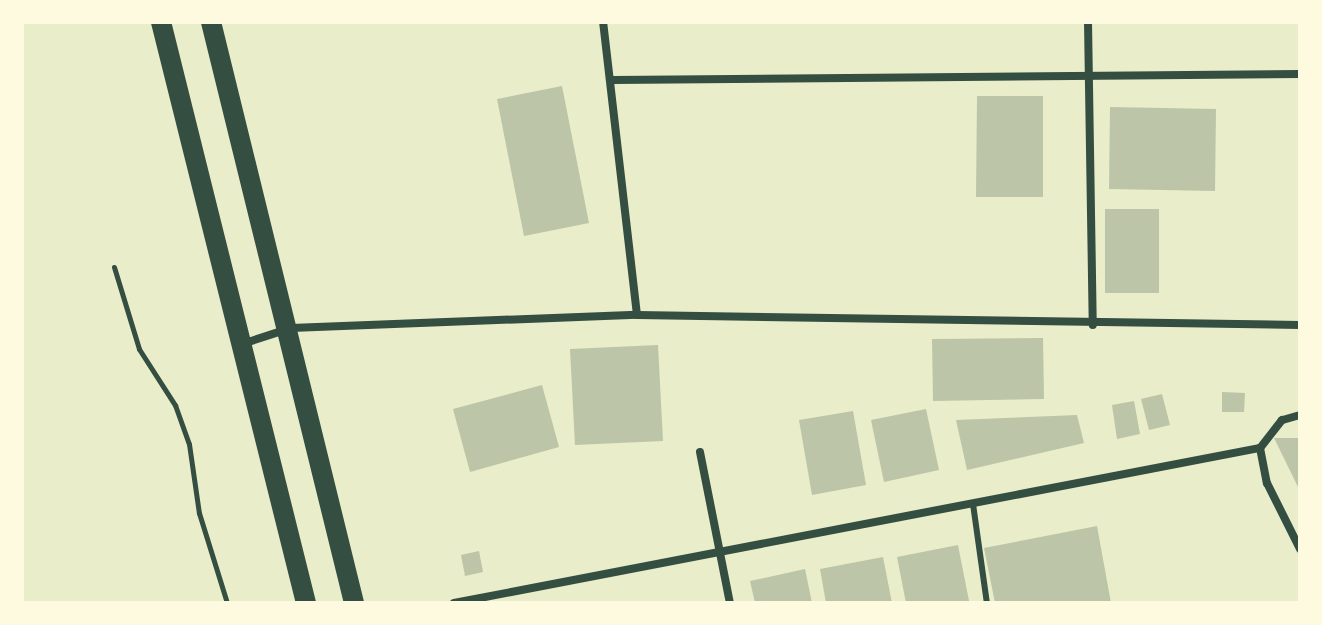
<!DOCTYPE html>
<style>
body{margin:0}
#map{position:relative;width:1322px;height:625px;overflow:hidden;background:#e9edc9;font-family:Cabin,sans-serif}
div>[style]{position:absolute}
.building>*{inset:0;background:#bcc5a7}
.path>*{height:5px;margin:-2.5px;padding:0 2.5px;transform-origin:2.5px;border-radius:2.5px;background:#344e41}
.service>*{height:6px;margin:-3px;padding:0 3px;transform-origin:3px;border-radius:3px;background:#344e41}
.minor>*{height:8px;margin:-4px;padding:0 4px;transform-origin:4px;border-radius:4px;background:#344e41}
.primary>*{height:20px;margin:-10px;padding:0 10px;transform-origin:10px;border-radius:10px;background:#344e41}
span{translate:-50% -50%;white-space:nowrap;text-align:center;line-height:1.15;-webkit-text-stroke:7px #fefae0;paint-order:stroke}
.frame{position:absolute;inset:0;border:24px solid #fefae0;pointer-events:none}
</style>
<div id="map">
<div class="building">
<i style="clip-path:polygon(562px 86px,589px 223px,524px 236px,497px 99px)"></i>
<i style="clip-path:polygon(977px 96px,1043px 96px,1043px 197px,976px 197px)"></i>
<i style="clip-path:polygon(1110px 107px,1216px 109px,1215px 191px,1109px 189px)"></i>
<i style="clip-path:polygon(1105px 209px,1159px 209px,1159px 293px,1105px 293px)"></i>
<i style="clip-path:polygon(1043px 338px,1044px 399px,933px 401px,932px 339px)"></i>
<i style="clip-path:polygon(658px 345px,663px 441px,575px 445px,570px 349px)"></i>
<i style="clip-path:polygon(542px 385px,559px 447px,470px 472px,453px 409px)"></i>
<i style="clip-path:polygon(1222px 392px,1245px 393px,1244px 412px,1222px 412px)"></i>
<i style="clip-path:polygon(1162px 394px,1170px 425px,1149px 430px,1141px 399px)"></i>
<i style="clip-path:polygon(1134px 401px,1140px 434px,1117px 439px,1112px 405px)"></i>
<i style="clip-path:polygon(926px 409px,939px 470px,884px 482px,871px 420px)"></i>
<i style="clip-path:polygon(853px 411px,866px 485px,812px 495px,799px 420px)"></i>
<i style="clip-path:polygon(1077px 415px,1084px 443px,967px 470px,956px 420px)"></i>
<i style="clip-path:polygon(1274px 438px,1300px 438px,1300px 491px)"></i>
<i style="clip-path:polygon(1097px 526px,1111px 603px,995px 603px,984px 548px)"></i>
<i style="clip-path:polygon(958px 545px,969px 601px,906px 603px,897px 557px)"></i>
<i style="clip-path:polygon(479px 551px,483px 572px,465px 576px,461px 555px)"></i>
<i style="clip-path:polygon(883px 557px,892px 603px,826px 603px,820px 569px)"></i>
<i style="clip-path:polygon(805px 569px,812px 603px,755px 603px,750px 581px)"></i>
</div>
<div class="path">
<i style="left:114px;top:267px;width:86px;rotate:73deg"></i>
<i style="left:139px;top:349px;width:67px;rotate:57.3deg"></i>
<i style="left:175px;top:405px;width:41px;rotate:70.3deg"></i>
<i style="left:189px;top:444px;width:70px;rotate:81.8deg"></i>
<i style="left:199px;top:513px;width:94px;rotate:72.7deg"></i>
</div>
<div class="service">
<i style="left:973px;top:504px;width:100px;rotate:82deg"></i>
</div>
<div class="minor">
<i style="left:1088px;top:22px;width:303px;rotate:89.1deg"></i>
<i style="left:613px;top:80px;width:687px;rotate:-0.5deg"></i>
<i style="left:637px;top:315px;width:663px;rotate:0.86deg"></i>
<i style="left:242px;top:344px;width:52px;rotate:-18.1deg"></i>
<i style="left:291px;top:328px;width:346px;rotate:-2.2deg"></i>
<i style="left:637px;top:315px;width:295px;rotate:-96.6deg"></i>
<i style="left:1300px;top:415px;width:19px;rotate:164deg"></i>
<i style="left:1282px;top:420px;width:36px;rotate:128deg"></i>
<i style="left:1260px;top:448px;width:36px;rotate:79deg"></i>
<i style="left:1267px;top:483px;width:74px;rotate:63.4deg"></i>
<i style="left:700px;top:452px;width:154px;rotate:78.8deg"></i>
<i style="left:454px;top:603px;width:821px;rotate:-10.89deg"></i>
</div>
<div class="primary">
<i style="left:161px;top:22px;width:599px;rotate:75.99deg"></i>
<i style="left:211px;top:22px;width:598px;rotate:76.17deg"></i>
</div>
<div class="frame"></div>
</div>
